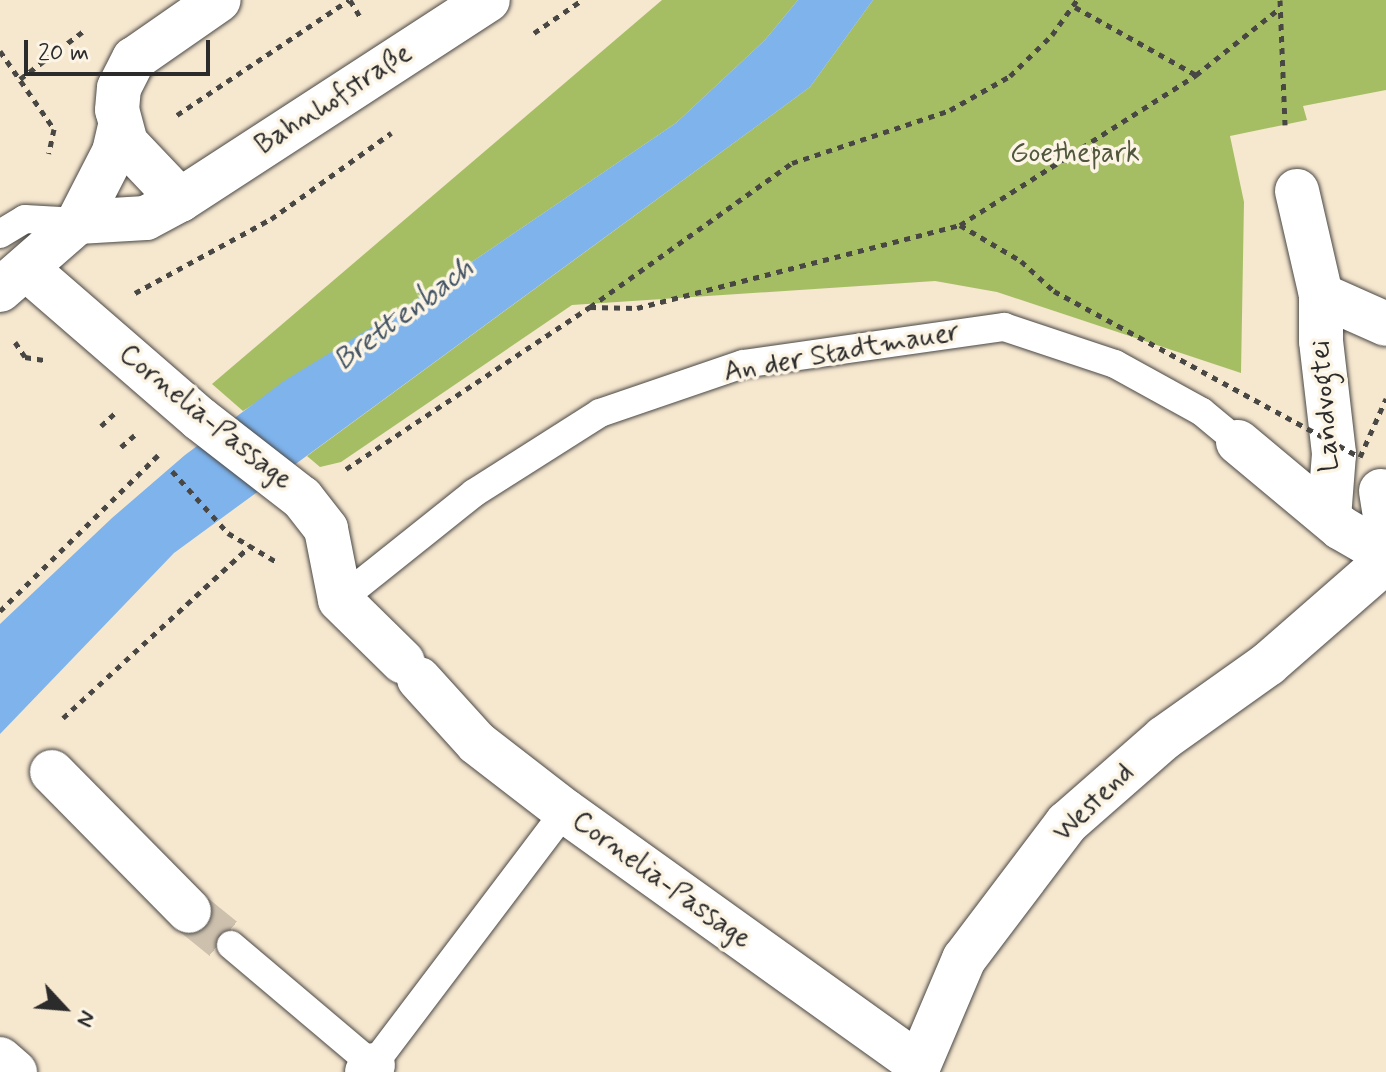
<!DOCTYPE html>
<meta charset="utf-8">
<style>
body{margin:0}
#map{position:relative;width:1386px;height:1072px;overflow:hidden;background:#f6e7cf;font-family:Mynerve,sans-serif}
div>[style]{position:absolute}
.green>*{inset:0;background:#a5be64}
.water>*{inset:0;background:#7eb3ec}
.street-tunnel>*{height:44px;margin-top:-22px;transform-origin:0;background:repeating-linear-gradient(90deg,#cdc1ae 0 44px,transparent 0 66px)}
.path>*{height:5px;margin-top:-2.5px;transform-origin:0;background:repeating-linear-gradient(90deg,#494744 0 6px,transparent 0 12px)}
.roads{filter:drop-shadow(0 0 2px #494744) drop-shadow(0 0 2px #494744)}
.lane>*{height:28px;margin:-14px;padding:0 14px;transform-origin:14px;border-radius:14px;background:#fff}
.street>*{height:44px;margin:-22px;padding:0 22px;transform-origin:22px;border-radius:22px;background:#fff}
.path-bridge>*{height:5px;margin-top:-2.5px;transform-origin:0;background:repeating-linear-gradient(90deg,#494744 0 6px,transparent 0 12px)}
span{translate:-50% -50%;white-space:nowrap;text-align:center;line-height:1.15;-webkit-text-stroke:7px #fcf5e5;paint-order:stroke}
.street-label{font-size:28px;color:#2b2b2b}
.park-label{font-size:28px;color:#50573c}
.water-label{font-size:30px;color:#445465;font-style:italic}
.north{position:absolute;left:24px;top:968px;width:80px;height:80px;-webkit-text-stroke:6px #fcf5e5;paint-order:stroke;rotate:116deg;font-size:22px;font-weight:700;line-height:32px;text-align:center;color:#2b2b2b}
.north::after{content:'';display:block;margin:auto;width:28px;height:36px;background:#2b2b2b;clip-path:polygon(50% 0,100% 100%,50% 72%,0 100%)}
.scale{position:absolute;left:24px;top:40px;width:186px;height:36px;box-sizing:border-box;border:4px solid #2b2b2b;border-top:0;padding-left:10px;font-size:24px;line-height:28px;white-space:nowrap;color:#2b2b2b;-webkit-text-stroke:6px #fcf5e5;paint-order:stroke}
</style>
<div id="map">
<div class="green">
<i style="clip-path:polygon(662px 0,798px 0,765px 40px,676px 123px,416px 300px,243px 411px,212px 384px)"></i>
<i style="clip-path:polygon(873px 0,1386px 0,1386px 90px,1303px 106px,1307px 120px,1230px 136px,1244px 202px,1241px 373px,997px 292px,935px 281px,572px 305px,341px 462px,320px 467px,307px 456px,810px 87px)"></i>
</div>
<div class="water">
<i style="clip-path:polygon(798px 0,873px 0,810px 87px,174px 553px,0 734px,0 624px,112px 518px,185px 455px,284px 381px,416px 300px,676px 123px,765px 40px)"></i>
</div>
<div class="street-tunnel">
<i style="left:189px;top:911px;width:54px;rotate:39deg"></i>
</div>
<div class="path">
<i style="left:350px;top:0;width:23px;rotate:59deg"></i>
<i style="left:1280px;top:0;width:125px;rotate:87.7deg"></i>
<i style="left:1075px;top:7px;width:139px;rotate:29.3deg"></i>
<i style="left:534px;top:33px;width:58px;rotate:-34.5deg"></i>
<i style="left:0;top:51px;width:95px;rotate:55.3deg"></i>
<i style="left:54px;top:129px;width:25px;rotate:102deg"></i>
<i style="left:20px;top:79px;width:83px;rotate:-37.1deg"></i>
<i style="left:177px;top:115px;width:207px;rotate:-33.8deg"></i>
<i style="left:960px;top:225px;width:71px;rotate:30.5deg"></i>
<i style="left:1021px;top:261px;width:45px;rotate:42.3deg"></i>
<i style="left:135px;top:293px;width:155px;rotate:-28.6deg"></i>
<i style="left:271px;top:219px;width:148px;rotate:-35.6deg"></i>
<i style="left:590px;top:307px;width:47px;rotate:1.2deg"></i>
<i style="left:637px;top:308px;width:333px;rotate:-14.4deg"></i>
<i style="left:960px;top:225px;width:280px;rotate:-32.4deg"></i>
<i style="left:1196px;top:75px;width:107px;rotate:-38.6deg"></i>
<i style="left:15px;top:342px;width:18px;rotate:56deg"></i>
<i style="left:25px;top:357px;width:19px;rotate:9deg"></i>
<i style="left:101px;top:426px;width:18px;rotate:-43deg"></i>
<i style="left:121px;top:447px;width:18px;rotate:-41deg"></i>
<i style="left:346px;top:469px;width:293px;rotate:-33.6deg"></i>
<i style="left:590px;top:307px;width:248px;rotate:-35.5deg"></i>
<i style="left:792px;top:163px;width:167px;rotate:-18.5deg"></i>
<i style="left:950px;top:110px;width:69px;rotate:-29.5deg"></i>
<i style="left:1010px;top:76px;width:59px;rotate:-44.3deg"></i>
<i style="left:1052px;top:35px;width:43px;rotate:-54.5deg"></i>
<i style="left:172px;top:471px;width:84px;rotate:47.9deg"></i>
<i style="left:228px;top:533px;width:55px;rotate:30.8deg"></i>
<i style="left:0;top:611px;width:222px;rotate:-44.6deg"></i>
<i style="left:63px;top:718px;width:254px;rotate:-42.6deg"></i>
</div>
<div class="roads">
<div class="lane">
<i style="left:0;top:234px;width:29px;rotate:-31deg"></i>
<i style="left:25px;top:219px;width:53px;rotate:3.2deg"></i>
<i style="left:340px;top:600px;width:171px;rotate:-38.6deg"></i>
<i style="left:474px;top:493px;width:149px;rotate:-32.4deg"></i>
<i style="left:600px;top:413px;width:151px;rotate:-18.9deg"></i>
<i style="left:743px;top:364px;width:264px;rotate:-8.1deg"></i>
<i style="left:1004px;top:327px;width:117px;rotate:18.4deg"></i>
<i style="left:1115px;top:364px;width:99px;rotate:28.9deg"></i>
<i style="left:1202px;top:412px;width:47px;rotate:39.8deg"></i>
<i style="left:231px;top:945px;width:186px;rotate:40.2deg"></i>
<i style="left:373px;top:1065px;width:318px;rotate:-52.9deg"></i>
</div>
<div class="street">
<i style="left:1297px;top:191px;width:107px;rotate:77deg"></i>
<i style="left:1321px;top:295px;width:46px;rotate:90deg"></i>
<i style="left:1321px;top:341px;width:114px;rotate:83.4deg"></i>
<i style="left:1334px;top:454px;width:63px;rotate:94.5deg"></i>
<i style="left:180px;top:200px;width:79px;rotate:-133.5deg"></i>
<i style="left:126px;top:143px;width:34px;rotate:-105deg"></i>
<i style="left:117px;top:110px;width:22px;rotate:-85deg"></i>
<i style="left:119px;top:88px;width:33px;rotate:-63deg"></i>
<i style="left:134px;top:59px;width:103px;rotate:-34.8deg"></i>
<i style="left:78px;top:222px;width:68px;rotate:-3.4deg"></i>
<i style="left:146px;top:218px;width:38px;rotate:-28deg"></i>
<i style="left:180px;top:200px;width:367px;rotate:-33deg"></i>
<i style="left:28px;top:270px;width:228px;rotate:40.9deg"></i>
<i style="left:200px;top:419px;width:129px;rotate:37.8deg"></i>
<i style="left:302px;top:498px;width:39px;rotate:52deg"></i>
<i style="left:326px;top:529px;width:72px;rotate:78.8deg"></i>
<i style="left:340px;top:600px;width:88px;rotate:44.5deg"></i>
<i style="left:0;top:290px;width:103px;rotate:-41.1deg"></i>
<i style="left:78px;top:222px;width:79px;rotate:-62.8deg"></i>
<i style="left:114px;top:152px;width:27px;rotate:-77deg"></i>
<i style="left:1321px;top:295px;width:71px;rotate:24deg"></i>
<i style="left:1238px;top:442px;width:134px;rotate:39.9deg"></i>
<i style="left:1341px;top:528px;width:52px;rotate:30deg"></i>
<i style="left:1381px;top:491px;width:33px;rotate:81deg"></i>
<i style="left:419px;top:679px;width:86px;rotate:47.8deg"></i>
<i style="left:477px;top:743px;width:111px;rotate:37.7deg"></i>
<i style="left:565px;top:811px;width:435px;rotate:35.6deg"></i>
<i style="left:52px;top:772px;width:195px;rotate:45.4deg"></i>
<i style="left:0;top:1059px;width:20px;rotate:41deg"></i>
<i style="left:367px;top:1072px;width:9px;rotate:-49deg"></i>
<i style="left:916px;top:1072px;width:123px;rotate:-67deg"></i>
<i style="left:964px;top:959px;width:171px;rotate:-52.9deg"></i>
<i style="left:1067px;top:823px;width:129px;rotate:-41.2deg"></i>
<i style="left:1164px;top:738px;width:128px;rotate:-35.4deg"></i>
<i style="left:1268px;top:664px;width:157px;rotate:-41.1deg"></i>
</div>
</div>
<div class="path-bridge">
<i style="left:1054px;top:291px;width:348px;rotate:28.5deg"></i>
<i style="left:1360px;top:457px;width:64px;rotate:-65.9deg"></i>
</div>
<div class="street-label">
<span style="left:334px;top:100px;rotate:-33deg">Bahnhofstraße</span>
<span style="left:842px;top:353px;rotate:-10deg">An der Stadtmauer</span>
<span style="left:1326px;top:406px;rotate:-94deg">Landvogtei</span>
<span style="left:205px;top:418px;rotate:39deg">Cornelia-Passage</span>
<span style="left:1094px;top:803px;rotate:-44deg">Westend</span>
<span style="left:661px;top:881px;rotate:36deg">Cornelia-Passage</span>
</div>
<div class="park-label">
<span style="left:1075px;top:154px">Goethepark</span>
</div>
<div class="water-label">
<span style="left:404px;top:315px;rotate:-37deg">Brettenbach</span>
</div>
<div class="north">N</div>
<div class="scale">20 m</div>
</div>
